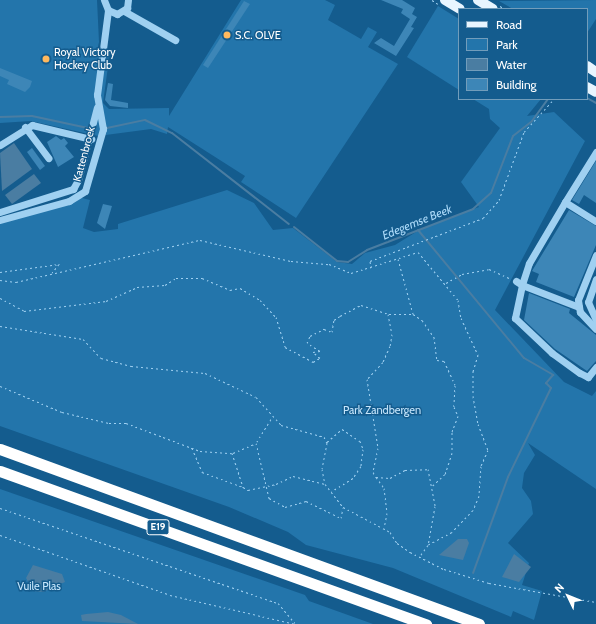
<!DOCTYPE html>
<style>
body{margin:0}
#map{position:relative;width:596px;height:624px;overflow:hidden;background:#145c8e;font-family:Cabin,sans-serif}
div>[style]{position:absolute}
.green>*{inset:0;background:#2375ab}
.water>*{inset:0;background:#4a7da2}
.stream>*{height:2px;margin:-1px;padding:0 1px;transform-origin:1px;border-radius:1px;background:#4a7da2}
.building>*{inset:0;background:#3d86b7}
.path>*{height:1px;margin-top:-0.5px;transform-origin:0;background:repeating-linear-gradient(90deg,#9fd0f1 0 2px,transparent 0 5px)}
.minor>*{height:7px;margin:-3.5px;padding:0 3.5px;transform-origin:3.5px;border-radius:3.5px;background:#9fd0f1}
.major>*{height:10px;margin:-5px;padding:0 5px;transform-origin:5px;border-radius:5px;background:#e8f5ff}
.highway>*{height:11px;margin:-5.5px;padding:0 5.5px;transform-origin:5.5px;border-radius:5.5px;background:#fff}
.dots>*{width:11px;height:11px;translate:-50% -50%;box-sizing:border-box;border:2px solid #145c8e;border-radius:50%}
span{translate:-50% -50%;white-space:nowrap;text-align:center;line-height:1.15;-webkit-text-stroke:3px #145c8e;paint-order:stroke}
.shield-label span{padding:1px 3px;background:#145c8e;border:1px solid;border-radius:3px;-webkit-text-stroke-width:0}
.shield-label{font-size:10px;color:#fff;font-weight:700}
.poi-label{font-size:11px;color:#fff}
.left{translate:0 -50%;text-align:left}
.street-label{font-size:11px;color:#fff}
.park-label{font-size:11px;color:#c6e6fc}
.water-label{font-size:12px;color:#abd9f8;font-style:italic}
.legend{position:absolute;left:458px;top:8px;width:130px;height:92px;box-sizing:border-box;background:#145c8e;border:1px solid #729dbb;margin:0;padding:5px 7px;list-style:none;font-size:12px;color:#fff}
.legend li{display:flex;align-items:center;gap:8px;height:20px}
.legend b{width:20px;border:1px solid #729dbb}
.north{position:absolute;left:548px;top:576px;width:40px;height:40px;-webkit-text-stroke:3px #145c8e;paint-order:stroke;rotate:313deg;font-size:11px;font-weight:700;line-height:16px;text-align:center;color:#fff}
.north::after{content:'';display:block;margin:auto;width:14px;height:18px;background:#fff;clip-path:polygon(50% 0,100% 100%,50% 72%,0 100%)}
</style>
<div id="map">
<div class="green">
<i style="clip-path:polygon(0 0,97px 0,99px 42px,96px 56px,110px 52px,103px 103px,109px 109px,169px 108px,169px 116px,241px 0,325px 0,335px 5px,328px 20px,361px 39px,368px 27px,377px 32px,368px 47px,398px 64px,296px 218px,241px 182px,245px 176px,168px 127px,167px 134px,151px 129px,98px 136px,31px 121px,0 123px)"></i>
<i style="clip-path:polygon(596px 0,596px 19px,587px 33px,587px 9px,513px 9px,499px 1px)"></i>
<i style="clip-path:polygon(438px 6px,459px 19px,459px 90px,407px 57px)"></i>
<i style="clip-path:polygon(473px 99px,541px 99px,527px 116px,554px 112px,585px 141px,495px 310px,564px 382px,592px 396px,596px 391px,596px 489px,528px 443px,535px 455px,524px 473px,522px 488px,531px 501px,533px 514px,508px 543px,529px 563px,522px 585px,542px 591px,534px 620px,513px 611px,511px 617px,393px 568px,306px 545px,288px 532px,229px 507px,0 426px,0 220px,78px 197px,90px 200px,83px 228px,94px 232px,118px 229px,118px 224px,227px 190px,254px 203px,273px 230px,293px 228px,337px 262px,352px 264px,365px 253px,395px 245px,421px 229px,479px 207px,461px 182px,500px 128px,490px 119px,489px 109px)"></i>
<i style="clip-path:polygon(0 489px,305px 595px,309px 601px,373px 624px,0 624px)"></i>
</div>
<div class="water">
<i style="clip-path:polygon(14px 143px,32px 169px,2px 191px,0 153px)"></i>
<i style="clip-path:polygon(34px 174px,41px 183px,12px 204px,5px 195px)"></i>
<i style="clip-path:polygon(458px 539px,467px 539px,469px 543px,463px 560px,439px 555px)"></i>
<i style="clip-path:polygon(514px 554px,531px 567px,519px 582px,502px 577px)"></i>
<i style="clip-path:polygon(33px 565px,62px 574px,65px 582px,43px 592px,33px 591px,26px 578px)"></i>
<i style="clip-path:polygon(108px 612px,121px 615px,138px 624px,82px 621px,81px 615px,86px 614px)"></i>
</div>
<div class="stream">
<i style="left:587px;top:98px;width:10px;rotate:29deg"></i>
<i style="left:0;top:117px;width:32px;rotate:-2deg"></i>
<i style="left:32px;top:116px;width:57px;rotate:12.1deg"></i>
<i style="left:107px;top:128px;width:39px;rotate:-12deg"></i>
<i style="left:145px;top:120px;width:30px;rotate:26deg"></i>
<i style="left:172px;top:133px;width:148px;rotate:37.9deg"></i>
<i style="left:294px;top:227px;width:55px;rotate:38.3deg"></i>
<i style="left:337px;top:261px;width:11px;rotate:5deg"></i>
<i style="left:348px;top:262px;width:22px;rotate:-32deg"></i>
<i style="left:367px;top:250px;width:114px;rotate:-21.1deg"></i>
<i style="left:473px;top:209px;width:24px;rotate:-42deg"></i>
<i style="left:491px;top:193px;width:61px;rotate:-68.9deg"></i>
<i style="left:513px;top:136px;width:24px;rotate:-38deg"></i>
<i style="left:532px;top:121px;width:27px;rotate:-54deg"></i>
<i style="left:418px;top:230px;width:166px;rotate:50.4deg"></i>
<i style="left:524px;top:358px;width:34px;rotate:30deg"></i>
<i style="left:553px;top:375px;width:11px;rotate:131deg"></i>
<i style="left:546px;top:383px;width:7px;rotate:45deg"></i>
<i style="left:551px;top:388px;width:99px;rotate:115.8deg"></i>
<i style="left:508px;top:477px;width:102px;rotate:110deg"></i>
</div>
<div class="building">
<i style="clip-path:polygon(381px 0,402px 0,415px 8px,412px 14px,417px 17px,411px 27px,414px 28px,396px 56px,374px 43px,381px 38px,394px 46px,410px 19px,401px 13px,403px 9px)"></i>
<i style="clip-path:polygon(244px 1px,250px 4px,208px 68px,203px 65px)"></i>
<i style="clip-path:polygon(0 68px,32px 81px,30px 87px,25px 92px,7px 84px,9px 80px,0 76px)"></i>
<i style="clip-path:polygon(108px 83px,113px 84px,111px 100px,128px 103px,128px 108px,110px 106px,105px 100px)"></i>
<i style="clip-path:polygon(56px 136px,61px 140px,64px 138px,68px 143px,65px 146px,74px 157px,58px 167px,47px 142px)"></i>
<i style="clip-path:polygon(32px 148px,45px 166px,40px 170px,27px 152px)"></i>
<i style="clip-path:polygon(596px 161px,596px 203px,584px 195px,579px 204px,572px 200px)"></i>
<i style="clip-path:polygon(103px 204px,112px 206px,105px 229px,97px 223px)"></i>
<i style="clip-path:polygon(569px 210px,596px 226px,596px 245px,574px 297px,536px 282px,539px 274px,532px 271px)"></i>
<i style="clip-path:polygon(529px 293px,570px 309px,569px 313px,596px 335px,596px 361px,587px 371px,555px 349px,524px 320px)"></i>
</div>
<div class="path">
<i style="left:432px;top:0;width:7px;rotate:34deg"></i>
<i style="left:500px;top:6px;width:6px;rotate:31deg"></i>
<i style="left:398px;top:259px;width:57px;rotate:74.7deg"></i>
<i style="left:371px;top:268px;width:7px;rotate:-98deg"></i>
<i style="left:370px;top:261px;width:121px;rotate:-20.8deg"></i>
<i style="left:483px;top:218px;width:24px;rotate:-48deg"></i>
<i style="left:499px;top:200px;width:72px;rotate:-69.8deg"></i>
<i style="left:524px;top:132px;width:45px;rotate:-47.7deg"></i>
<i style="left:0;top:272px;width:60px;rotate:-7.7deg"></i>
<i style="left:59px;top:264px;width:11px;rotate:128deg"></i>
<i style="left:0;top:280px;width:16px;rotate:7deg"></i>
<i style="left:16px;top:282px;width:189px;rotate:-12.9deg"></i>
<i style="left:200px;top:240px;width:93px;rotate:13deg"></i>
<i style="left:291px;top:261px;width:38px;rotate:5deg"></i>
<i style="left:329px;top:264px;width:24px;rotate:22deg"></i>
<i style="left:351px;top:273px;width:70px;rotate:-17.4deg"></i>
<i style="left:418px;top:252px;width:62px;rotate:50.2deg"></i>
<i style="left:458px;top:300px;width:18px;rotate:81deg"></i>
<i style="left:461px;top:318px;width:41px;rotate:65.3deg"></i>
<i style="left:478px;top:355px;width:17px;rotate:107deg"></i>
<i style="left:473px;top:371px;width:25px;rotate:90deg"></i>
<i style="left:473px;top:396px;width:28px;rotate:80deg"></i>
<i style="left:478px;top:424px;width:28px;rotate:69deg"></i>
<i style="left:488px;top:450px;width:17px;rotate:114deg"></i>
<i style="left:481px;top:466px;width:30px;rotate:94deg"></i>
<i style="left:479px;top:496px;width:15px;rotate:113deg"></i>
<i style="left:473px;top:510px;width:30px;rotate:134deg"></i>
<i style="left:452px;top:532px;width:27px;rotate:152deg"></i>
<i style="left:446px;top:283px;width:18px;rotate:-29deg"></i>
<i style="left:462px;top:274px;width:27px;rotate:-10deg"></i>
<i style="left:489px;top:269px;width:22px;rotate:24deg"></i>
<i style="left:0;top:298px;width:27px;rotate:28deg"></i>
<i style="left:24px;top:311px;width:83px;rotate:-7deg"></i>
<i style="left:106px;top:301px;width:34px;rotate:-24deg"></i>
<i style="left:137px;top:287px;width:28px;rotate:-4deg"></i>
<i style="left:165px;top:285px;width:13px;rotate:-32deg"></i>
<i style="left:176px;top:278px;width:26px"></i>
<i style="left:202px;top:278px;width:30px;rotate:23deg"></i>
<i style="left:230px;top:290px;width:10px;rotate:-11deg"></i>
<i style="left:240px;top:288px;width:23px;rotate:31deg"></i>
<i style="left:260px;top:300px;width:23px;rotate:47deg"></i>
<i style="left:276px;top:317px;width:31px;rotate:73deg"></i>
<i style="left:285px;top:347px;width:32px;rotate:28deg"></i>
<i style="left:313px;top:362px;width:8px;rotate:-30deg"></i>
<i style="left:320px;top:358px;width:9px;rotate:-139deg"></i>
<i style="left:313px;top:352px;width:7px;rotate:-8deg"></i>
<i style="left:320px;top:351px;width:15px;rotate:-148deg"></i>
<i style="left:307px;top:343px;width:8px;rotate:-67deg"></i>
<i style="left:310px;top:336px;width:16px;rotate:-27deg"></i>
<i style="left:324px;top:329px;width:9px;rotate:21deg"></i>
<i style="left:332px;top:332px;width:12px;rotate:-81deg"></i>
<i style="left:334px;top:320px;width:7px;rotate:-34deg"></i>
<i style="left:340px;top:316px;width:24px;rotate:-28deg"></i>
<i style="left:361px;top:305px;width:28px;rotate:18deg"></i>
<i style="left:388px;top:314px;width:20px;rotate:79deg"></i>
<i style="left:392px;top:334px;width:12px;rotate:99deg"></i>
<i style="left:390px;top:346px;width:17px;rotate:114deg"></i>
<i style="left:383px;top:362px;width:23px;rotate:133deg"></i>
<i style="left:367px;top:379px;width:70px;rotate:80.9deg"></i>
<i style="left:378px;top:448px;width:25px;rotate:102deg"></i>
<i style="left:373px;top:472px;width:6px;rotate:59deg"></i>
<i style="left:376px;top:477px;width:14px;rotate:4deg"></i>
<i style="left:390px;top:478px;width:17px;rotate:-28deg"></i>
<i style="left:405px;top:470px;width:23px;rotate:-2deg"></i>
<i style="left:428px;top:469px;width:38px;rotate:79deg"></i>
<i style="left:435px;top:506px;width:40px;rotate:100deg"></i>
<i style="left:428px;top:545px;width:14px;rotate:126deg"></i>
<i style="left:389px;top:314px;width:24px"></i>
<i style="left:413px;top:314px;width:11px;rotate:34deg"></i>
<i style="left:422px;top:320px;width:21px;rotate:55deg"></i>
<i style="left:434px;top:337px;width:23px;rotate:83deg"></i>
<i style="left:437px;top:360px;width:7px;rotate:8deg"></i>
<i style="left:444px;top:361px;width:26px;rotate:65deg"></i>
<i style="left:455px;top:385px;width:22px;rotate:93deg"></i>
<i style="left:454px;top:407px;width:10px;rotate:66deg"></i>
<i style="left:458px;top:416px;width:17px;rotate:111deg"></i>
<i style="left:452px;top:432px;width:21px;rotate:90deg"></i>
<i style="left:452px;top:453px;width:22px;rotate:108deg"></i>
<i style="left:445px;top:474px;width:18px;rotate:137deg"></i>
<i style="left:0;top:326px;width:84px;rotate:8.9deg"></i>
<i style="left:83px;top:339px;width:26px;rotate:47deg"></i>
<i style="left:101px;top:358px;width:31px;rotate:15deg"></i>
<i style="left:131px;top:366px;width:74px;rotate:5.4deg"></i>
<i style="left:205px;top:373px;width:56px;rotate:25.2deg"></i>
<i style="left:256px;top:397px;width:38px;rotate:48deg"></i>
<i style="left:281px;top:425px;width:45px;rotate:15.6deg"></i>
<i style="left:324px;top:437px;width:7px;rotate:63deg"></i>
<i style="left:327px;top:443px;width:26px;rotate:101deg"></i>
<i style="left:322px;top:469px;width:15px;rotate:79deg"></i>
<i style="left:325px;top:484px;width:29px;rotate:52deg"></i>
<i style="left:343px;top:507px;width:53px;rotate:28deg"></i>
<i style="left:390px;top:532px;width:13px;rotate:58deg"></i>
<i style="left:397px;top:543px;width:16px;rotate:35deg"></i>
<i style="left:410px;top:552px;width:38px;rotate:27deg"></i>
<i style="left:444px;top:569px;width:47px;rotate:17.3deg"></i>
<i style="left:489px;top:583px;width:109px;rotate:10.1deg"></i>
<i style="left:0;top:386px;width:67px;rotate:22.8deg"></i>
<i style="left:62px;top:412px;width:48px;rotate:13.2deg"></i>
<i style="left:109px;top:423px;width:17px"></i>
<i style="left:126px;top:423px;width:79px;rotate:20.7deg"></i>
<i style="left:200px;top:451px;width:32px;rotate:4deg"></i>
<i style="left:232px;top:453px;width:36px;rotate:72deg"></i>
<i style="left:243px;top:487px;width:6px;rotate:31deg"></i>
<i style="left:248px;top:490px;width:29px;rotate:-12deg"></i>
<i style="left:276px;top:484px;width:19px;rotate:-25deg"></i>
<i style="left:293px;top:476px;width:32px;rotate:14deg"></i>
<i style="left:271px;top:419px;width:28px;rotate:122deg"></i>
<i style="left:256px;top:443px;width:57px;rotate:76.7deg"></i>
<i style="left:269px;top:498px;width:18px;rotate:29deg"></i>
<i style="left:285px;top:507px;width:22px;rotate:-16deg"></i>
<i style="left:306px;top:501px;width:39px;rotate:26deg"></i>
<i style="left:341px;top:518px;width:10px;rotate:-79deg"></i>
<i style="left:327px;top:442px;width:20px;rotate:-41deg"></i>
<i style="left:342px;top:429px;width:22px;rotate:34deg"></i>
<i style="left:360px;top:441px;width:9px;rotate:69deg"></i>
<i style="left:363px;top:449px;width:17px;rotate:97deg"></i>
<i style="left:361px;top:466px;width:14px;rotate:124deg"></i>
<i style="left:353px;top:478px;width:25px;rotate:148deg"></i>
<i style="left:192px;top:448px;width:26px;rotate:67deg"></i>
<i style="left:202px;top:472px;width:44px;rotate:20.1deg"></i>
<i style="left:233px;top:453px;width:25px;rotate:-23deg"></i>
<i style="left:376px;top:477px;width:14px;rotate:54deg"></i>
<i style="left:384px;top:488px;width:25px;rotate:83deg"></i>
<i style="left:387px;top:513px;width:15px;rotate:101deg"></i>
<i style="left:0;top:508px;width:294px;rotate:18.9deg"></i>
<i style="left:278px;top:603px;width:26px;rotate:50deg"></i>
<i style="left:0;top:535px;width:180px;rotate:19.4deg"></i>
<i style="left:170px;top:595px;width:129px;rotate:13deg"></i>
</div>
<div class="minor">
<i style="left:104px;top:0;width:11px;rotate:68deg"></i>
<i style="left:108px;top:10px;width:10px;rotate:24deg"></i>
<i style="left:117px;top:14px;width:12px;rotate:-31deg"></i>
<i style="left:127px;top:8px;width:8px;rotate:-83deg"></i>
<i style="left:124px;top:11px;width:59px;rotate:29.6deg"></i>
<i style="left:25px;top:127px;width:39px;rotate:53deg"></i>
<i style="left:0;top:145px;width:38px;rotate:-32deg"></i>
<i style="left:32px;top:125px;width:61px;rotate:13.3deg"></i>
<i style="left:596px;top:152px;width:59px;rotate:121.8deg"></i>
<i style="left:565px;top:202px;width:36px;rotate:32deg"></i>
<i style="left:565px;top:202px;width:71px;rotate:120.5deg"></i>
<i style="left:529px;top:263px;width:23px;rotate:108deg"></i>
<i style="left:522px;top:285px;width:61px;rotate:21.1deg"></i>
<i style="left:0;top:212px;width:77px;rotate:-17.5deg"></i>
<i style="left:73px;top:189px;width:10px;rotate:-61deg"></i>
<i style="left:78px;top:180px;width:75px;rotate:-75.4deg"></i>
<i style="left:0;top:220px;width:72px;rotate:-15.4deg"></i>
<i style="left:69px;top:201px;width:19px;rotate:-32deg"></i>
<i style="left:85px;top:191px;width:65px;rotate:-73.8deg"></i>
<i style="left:103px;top:129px;width:35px;rotate:-100deg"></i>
<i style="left:97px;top:95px;width:86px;rotate:-82.6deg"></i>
<i style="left:596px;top:255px;width:48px;rotate:111.8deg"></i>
<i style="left:578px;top:300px;width:12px;rotate:81deg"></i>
<i style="left:580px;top:312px;width:23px;rotate:47deg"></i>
<i style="left:596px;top:279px;width:24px;rotate:109deg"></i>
<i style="left:588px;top:302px;width:20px;rotate:66deg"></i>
<i style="left:516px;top:281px;width:7px;rotate:34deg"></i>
<i style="left:522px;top:285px;width:34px;rotate:102deg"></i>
<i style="left:515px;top:318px;width:51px;rotate:43.4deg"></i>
<i style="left:552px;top:353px;width:34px;rotate:36deg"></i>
<i style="left:580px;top:373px;width:9px;rotate:27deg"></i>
<i style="left:588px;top:377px;width:13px;rotate:-51deg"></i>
</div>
<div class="major">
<i style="left:445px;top:0;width:17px;rotate:31deg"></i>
<i style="left:478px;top:0;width:17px;rotate:31deg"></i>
<i style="left:587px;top:66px;width:11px;rotate:34deg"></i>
<i style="left:587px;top:87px;width:10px;rotate:29deg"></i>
</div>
<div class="highway">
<i style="left:0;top:449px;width:510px;rotate:20.07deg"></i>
<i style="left:0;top:471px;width:453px;rotate:19.8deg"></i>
</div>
<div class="dots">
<i style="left:227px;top:35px;background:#ffb95e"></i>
<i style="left:46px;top:59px;background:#ffb95e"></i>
</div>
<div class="shield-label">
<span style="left:158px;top:527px">E19</span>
</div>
<div class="poi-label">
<span class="left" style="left:235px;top:35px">S.C. OLVE</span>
<span class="left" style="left:54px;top:59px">Royal Victory<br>Hockey Club</span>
</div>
<div class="street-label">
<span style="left:84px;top:154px;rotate:-75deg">Kattenbroek</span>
</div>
<div class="park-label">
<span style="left:382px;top:410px">Park Zandbergen</span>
<span style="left:39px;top:586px">Vuile Plas</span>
</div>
<div class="water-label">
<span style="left:417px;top:222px;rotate:-22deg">Edegemse Beek</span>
</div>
<ul class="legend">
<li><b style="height:5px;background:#e8f5ff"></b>Road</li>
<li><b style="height:11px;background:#2375ab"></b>Park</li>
<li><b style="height:11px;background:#4a7da2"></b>Water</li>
<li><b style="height:11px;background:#3d86b7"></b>Building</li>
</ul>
<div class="north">N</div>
</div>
